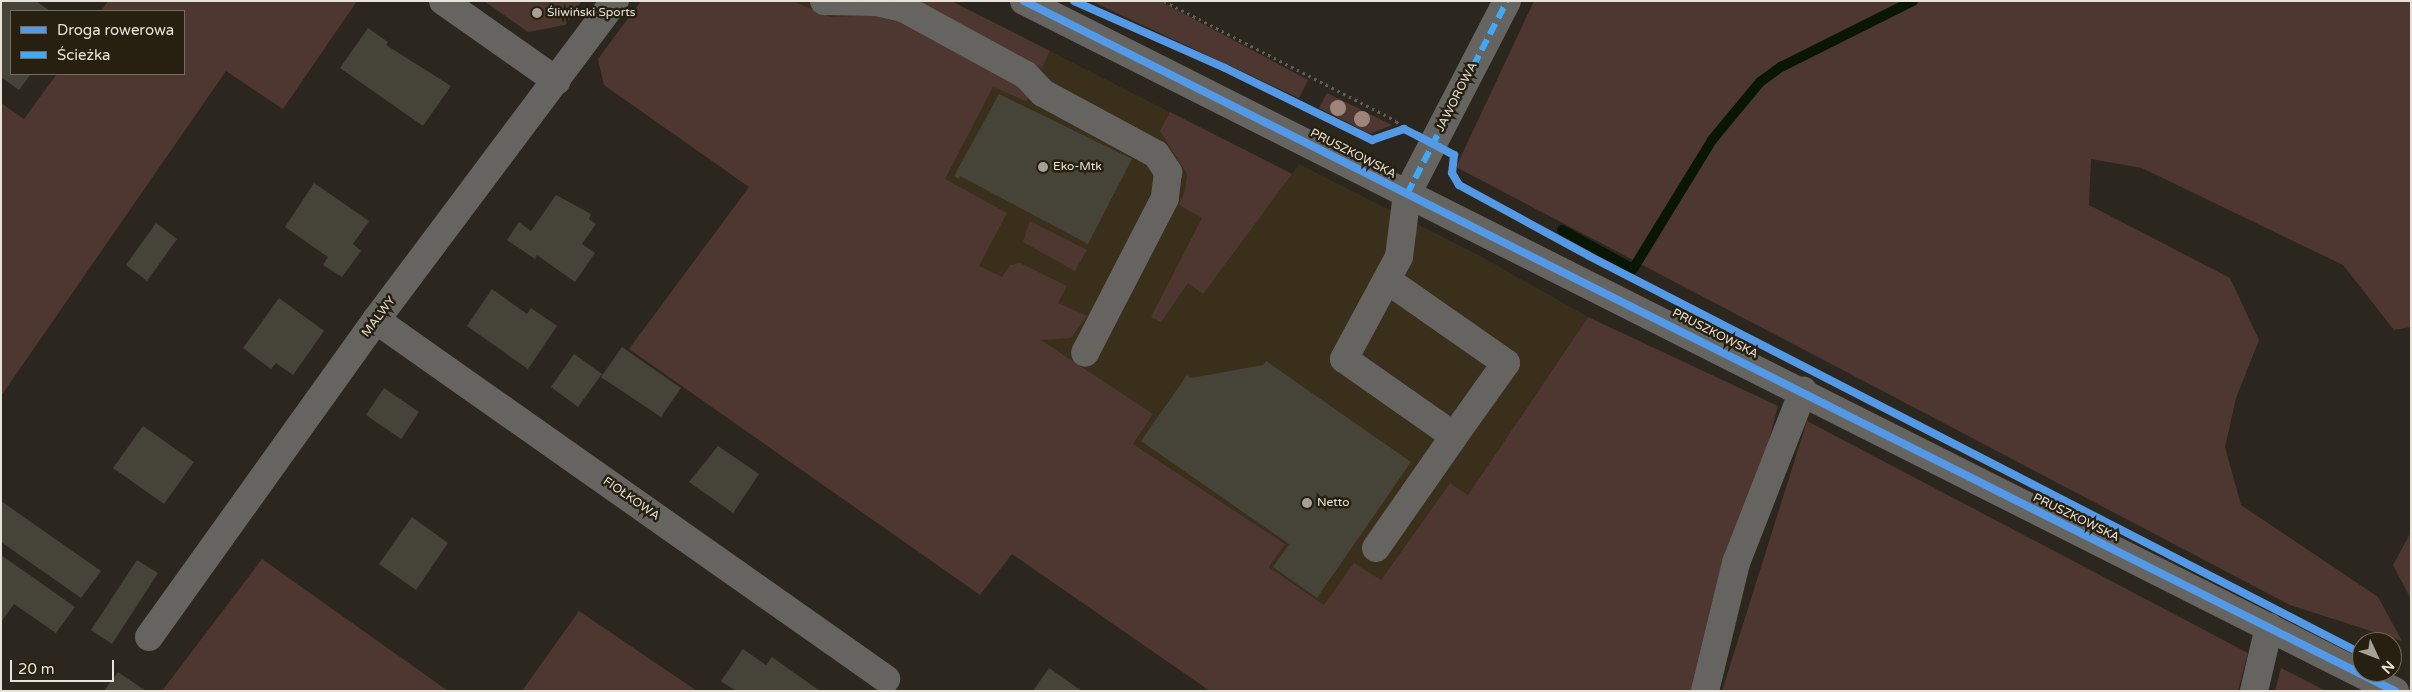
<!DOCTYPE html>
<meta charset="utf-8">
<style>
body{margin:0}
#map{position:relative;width:2412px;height:692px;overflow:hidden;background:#2b271f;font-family:"Varela Round",sans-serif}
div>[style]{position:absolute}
.built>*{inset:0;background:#392f1a}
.green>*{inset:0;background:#4e3730}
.stream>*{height:10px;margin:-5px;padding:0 5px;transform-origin:5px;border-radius:5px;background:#081603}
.building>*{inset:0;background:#464338}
.path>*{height:3px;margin-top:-1.5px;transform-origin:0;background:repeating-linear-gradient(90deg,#615e5a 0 2.5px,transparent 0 6.5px)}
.minor>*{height:28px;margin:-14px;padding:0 14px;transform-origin:14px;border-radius:14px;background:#666461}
.quiet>*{height:6px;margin-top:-3px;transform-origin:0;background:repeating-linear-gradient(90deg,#3fa9f5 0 12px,transparent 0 18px)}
.cycleway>*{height:8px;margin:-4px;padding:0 4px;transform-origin:4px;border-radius:4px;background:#5399e6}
.trees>*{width:16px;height:16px;margin:-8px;border-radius:50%;background:#9e847a}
.dots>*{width:14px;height:14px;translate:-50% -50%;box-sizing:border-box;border:2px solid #272010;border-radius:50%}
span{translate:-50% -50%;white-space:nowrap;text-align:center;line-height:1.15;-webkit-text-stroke:5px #272010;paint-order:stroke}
.poi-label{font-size:12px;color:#e8e3d9}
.left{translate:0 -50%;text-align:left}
.street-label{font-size:12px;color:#e8e3d9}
.frame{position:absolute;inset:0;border:2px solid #e8e3d9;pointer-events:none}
.legend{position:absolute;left:10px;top:10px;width:175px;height:65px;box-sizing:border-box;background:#272010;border:1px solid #746e60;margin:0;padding:6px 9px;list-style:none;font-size:15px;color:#e8e3d9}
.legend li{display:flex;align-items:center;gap:10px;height:25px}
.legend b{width:25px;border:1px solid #746e60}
.north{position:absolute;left:2352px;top:632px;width:50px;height:50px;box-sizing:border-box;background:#272010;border:1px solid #746e60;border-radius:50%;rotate:133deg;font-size:14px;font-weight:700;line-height:20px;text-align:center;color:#e8e3d9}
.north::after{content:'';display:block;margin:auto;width:18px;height:22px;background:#a6a198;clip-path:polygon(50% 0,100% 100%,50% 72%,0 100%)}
.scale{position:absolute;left:10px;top:660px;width:104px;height:22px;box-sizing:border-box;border:2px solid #e8e3d9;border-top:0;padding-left:6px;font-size:15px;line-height:18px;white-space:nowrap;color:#e8e3d9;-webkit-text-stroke:4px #272010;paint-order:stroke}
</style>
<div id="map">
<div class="built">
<i style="clip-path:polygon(641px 1px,951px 1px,1292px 174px,1299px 164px,1482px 257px,1588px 317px,1468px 495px,1450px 483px,1381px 580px,1324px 605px,1269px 567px,1285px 544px,1133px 444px,1153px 414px,1039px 339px,749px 187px,604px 85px,598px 59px)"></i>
</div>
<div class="green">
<i style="clip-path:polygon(108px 1px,357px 1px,283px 109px,226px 71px,1px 396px,1px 103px,24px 119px,57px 74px,184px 74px,184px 11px,101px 11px)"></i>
<i style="clip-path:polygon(484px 1px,582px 1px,565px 25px,528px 32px)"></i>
<i style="clip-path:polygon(641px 1px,792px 1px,831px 17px,879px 15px,894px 18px,1030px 93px,1026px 101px,993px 87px,945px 179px,1007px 213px,979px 266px,1002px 277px,1010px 265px,1020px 263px,1067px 286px,1058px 303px,1087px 316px,1071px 338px,1041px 340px,1153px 414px,1133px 444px,1285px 544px,1269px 567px,1324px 605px,1354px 563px,1381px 580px,1450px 483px,1468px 495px,1588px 317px,1778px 406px,1755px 494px,1694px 691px,1210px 691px,1012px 554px,980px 595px,629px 349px,749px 187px,604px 85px,598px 59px)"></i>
<i style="clip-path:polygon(917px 1px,951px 1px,1050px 51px,1042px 68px)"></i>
<i style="clip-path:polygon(1091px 1px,1160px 1px,1308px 80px,1299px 98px)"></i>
<i style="clip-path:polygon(1534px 1px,2411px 1px,2411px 327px,2394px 330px,2343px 265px,2142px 168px,2091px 159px,2089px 205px,2230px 278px,2259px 340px,2236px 398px,2225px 447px,2241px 505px,2378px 597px,2402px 641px,2290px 605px,1456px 167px)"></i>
<i style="clip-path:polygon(1327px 93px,1392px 125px,1370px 134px,1319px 108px)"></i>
<i style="clip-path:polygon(1170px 112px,1292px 174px,1203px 294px,1188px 283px,1161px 322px,1151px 317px,1202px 218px,1179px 205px,1185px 191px,1187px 174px,1160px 131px)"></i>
<i style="clip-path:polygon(1030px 221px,1087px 250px,1075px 271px,1023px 242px)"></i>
<i style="clip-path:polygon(1807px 421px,2248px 653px,2238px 691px,1722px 691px)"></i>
<i style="clip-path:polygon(2411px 532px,2411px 599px,2393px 565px)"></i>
<i style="clip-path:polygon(262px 559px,448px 691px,162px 691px)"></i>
<i style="clip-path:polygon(579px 611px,697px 691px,522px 691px)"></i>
<i style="clip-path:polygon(2281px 668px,2326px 691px,2275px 691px)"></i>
</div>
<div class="stream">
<i style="left:1562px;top:230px;width:81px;rotate:28.8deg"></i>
<i style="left:1633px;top:269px;width:151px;rotate:-58.5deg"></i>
<i style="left:1712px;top:140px;width:75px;rotate:-50.4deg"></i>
<i style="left:1760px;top:82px;width:26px;rotate:-36deg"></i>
<i style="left:1781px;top:67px;width:148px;rotate:-26.6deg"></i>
</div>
<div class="building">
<i style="clip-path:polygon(1px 1px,36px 1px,50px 11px,11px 11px,11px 74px,31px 74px,19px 90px,1px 77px)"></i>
<i style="clip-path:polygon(368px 28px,388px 42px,386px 45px,451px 86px,423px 126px,340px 68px)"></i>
<i style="clip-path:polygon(999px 94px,1132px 159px,1088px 244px,960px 176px,959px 179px,954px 176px)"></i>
<i style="clip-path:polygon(314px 183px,369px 221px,353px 244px,361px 251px,342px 277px,323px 265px,328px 257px,285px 227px)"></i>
<i style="clip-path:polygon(556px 195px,591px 214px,589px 219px,596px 224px,582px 244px,595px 253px,575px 282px,537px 255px,535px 259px,507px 240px,519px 222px,531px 231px)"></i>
<i style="clip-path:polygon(156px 223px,177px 239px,147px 281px,126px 265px)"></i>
<i style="clip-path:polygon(492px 289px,527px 314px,531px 308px,557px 326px,528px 369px,467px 326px)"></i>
<i style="clip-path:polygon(279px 298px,324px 331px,293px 375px,276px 363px,271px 369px,243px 348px)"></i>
<i style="clip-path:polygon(622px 347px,681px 388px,661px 417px,601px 377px)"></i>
<i style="clip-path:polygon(574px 354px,602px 374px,578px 407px,551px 387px)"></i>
<i style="clip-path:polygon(1266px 361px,1411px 462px,1317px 598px,1273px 567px,1289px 544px,1141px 441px,1187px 375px,1191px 378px,1263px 365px)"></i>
<i style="clip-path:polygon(384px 388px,419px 412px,401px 439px,366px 415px)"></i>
<i style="clip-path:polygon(143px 426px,194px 462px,164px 504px,113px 468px)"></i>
<i style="clip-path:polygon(718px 446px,759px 474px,733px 513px,689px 482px)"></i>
<i style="clip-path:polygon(1px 501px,101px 571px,81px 598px,1px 542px)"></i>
<i style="clip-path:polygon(412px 517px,448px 543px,416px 590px,379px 564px)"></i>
<i style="clip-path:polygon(1px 555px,75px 607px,56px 633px,14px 604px,1px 622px)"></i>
<i style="clip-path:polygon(137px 560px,158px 573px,112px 644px,91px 630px)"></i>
<i style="clip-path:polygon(743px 649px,766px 665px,772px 657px,820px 691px,736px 691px,721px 681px)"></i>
<i style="clip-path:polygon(1049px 668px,1076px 687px,1082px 691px,1033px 691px)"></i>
<i style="clip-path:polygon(118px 672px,146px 691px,104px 691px)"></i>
</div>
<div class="path">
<i style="left:1164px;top:1px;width:261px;rotate:27.3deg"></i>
<i style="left:1396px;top:121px;width:11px;rotate:45deg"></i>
</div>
<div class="minor">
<i style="left:443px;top:1px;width:139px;rotate:35.1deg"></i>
<i style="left:824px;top:1px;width:53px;rotate:1.1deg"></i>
<i style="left:877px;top:2px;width:27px;rotate:13deg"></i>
<i style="left:903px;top:8px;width:140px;rotate:28.6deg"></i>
<i style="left:1026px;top:75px;width:25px;rotate:47deg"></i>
<i style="left:1043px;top:93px;width:128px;rotate:28.4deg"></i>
<i style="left:1156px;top:154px;width:22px;rotate:56deg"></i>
<i style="left:1168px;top:172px;width:26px;rotate:97deg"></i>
<i style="left:1165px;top:198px;width:174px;rotate:117.3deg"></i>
<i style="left:1024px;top:1px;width:1535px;rotate:26.72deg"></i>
<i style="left:1387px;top:280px;width:145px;rotate:34.9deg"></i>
<i style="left:1506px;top:363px;width:90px;rotate:125.5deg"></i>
<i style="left:1454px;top:436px;width:134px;rotate:-145deg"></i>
<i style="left:1344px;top:359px;width:116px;rotate:-61.7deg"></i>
<i style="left:1399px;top:257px;width:64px;rotate:-82.8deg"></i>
<i style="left:1407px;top:194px;width:217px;rotate:-62.6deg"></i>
<i style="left:376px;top:320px;width:624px;rotate:35.14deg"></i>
<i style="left:1376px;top:548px;width:136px;rotate:-55.1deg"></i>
<i style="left:149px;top:637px;width:390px;rotate:-54.4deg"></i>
<i style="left:376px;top:320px;width:399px;rotate:-53.2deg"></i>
<i style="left:1705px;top:691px;width:132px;rotate:-76.4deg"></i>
<i style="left:1736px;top:563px;width:185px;rotate:-68.7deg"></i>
<i style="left:2254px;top:691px;width:66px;rotate:-76.8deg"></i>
</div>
<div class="quiet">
<i style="left:1407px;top:194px;width:217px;rotate:-62.6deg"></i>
</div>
<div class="cycleway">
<i style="left:1024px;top:1px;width:1535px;rotate:26.72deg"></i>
<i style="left:1074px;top:1px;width:165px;rotate:23.9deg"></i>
<i style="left:1225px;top:68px;width:164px;rotate:26.1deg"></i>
<i style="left:1372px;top:140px;width:34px;rotate:-19deg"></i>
<i style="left:1404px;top:129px;width:16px;rotate:27deg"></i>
<i style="left:1418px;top:136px;width:41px;rotate:27.8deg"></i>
<i style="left:1454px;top:155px;width:18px;rotate:96deg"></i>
<i style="left:1452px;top:173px;width:14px;rotate:60deg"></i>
<i style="left:1459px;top:185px;width:148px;rotate:28.6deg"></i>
<i style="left:1589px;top:256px;width:869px;rotate:27.24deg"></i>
</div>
<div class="trees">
<i style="left:1338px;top:108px"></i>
<i style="left:1362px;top:119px"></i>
</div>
<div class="dots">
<i style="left:537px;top:13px;background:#a6a198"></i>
<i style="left:1043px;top:167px;background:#a6a198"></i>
<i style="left:1307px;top:503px;background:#a6a198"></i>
</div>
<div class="poi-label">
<span class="left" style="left:547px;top:13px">Śliwiński Sports</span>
<span class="left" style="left:1053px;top:167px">Eko-Mtk</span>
<span class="left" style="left:1317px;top:503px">Netto</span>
</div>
<div class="street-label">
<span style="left:1457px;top:97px;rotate:-63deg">JAWOROWA</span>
<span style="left:1353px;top:154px;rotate:27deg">PRUSZKOWSKA</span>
<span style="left:379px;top:317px;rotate:-53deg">MALWY</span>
<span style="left:1715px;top:334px;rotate:27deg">PRUSZKOWSKA</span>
<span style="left:631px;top:499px;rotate:35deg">FIOŁKOWA</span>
<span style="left:2076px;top:518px;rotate:26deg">PRUSZKOWSKA</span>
</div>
<div class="frame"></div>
<ul class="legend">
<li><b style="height:6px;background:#5399e6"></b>Droga rowerowa</li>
<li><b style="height:6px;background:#3fa9f5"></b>Ścieżka</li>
</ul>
<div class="north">N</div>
<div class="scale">20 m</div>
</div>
